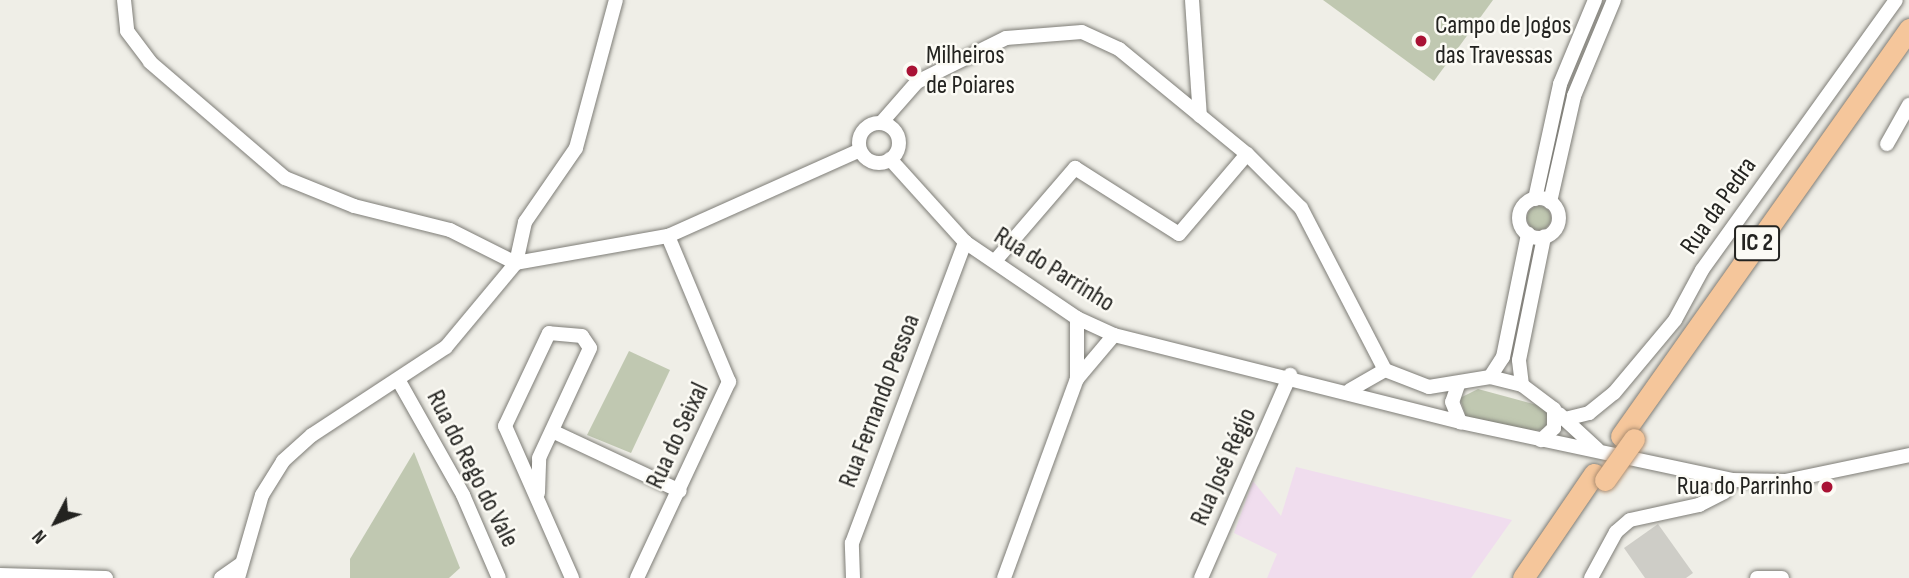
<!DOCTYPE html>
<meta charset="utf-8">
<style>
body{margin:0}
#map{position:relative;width:1909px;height:578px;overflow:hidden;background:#efeee7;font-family:"Sofia Sans Condensed",sans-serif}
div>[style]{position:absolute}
.education>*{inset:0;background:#f0ddee}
.green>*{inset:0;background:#c0c8b1}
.round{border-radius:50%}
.building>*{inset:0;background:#cecdc7}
.roads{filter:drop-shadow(0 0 2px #7e7d77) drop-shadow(0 0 2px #7e7d77)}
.minor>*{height:14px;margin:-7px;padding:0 7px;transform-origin:7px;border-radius:7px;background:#fff}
.minor>.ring{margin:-7px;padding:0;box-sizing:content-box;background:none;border:14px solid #fff;border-radius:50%}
.highway>*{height:21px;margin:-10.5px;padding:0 10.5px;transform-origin:10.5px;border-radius:10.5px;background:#f5c69b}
.bridges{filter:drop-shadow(0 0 2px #ac8d70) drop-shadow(0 0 2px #ac8d70)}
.highway-bridge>*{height:21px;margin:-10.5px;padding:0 10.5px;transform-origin:10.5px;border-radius:10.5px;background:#f5c69b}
.dots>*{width:19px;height:19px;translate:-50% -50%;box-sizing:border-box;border:4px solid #fcfbf5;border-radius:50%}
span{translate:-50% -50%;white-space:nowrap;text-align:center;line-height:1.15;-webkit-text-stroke:5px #fcfbf5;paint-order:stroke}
.shield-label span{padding:2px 5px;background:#fcfbf5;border:2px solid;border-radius:5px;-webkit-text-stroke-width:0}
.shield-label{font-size:24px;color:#232320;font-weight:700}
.poi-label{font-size:26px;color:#232320}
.left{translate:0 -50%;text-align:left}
.right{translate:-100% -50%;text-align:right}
.street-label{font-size:26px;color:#232320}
.north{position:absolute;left:21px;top:487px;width:70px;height:70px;-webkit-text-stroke:5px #fcfbf5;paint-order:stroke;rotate:228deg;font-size:19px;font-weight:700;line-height:28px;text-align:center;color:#232320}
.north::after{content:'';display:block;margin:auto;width:24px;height:32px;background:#232320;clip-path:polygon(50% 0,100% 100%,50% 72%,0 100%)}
</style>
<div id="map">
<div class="education">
<i style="clip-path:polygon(1296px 467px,1493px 515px,1512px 520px,1471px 578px,1267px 578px,1277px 554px,1234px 533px,1253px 481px,1281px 516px)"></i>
</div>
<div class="green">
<i style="clip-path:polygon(1323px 0,1493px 0,1434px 81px)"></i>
<i class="round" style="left:1527px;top:206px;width:24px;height:24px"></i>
<i style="clip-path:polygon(629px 351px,670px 370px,631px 453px,587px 435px)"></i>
<i style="clip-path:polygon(1478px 389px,1541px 406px,1548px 413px,1546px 428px,1532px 432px,1466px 417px,1460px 398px)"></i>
<i style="clip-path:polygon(414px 452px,460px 568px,449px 578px,350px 578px,350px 559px)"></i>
</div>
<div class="building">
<i style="clip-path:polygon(1658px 524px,1693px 573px,1686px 578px,1645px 578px,1624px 548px)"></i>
</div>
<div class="roads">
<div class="minor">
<i style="left:124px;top:0;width:31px;rotate:84deg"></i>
<i style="left:127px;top:31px;width:39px;rotate:53deg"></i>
<i style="left:150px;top:62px;width:178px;rotate:40.7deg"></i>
<i style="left:285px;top:178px;width:74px;rotate:22.1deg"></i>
<i style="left:354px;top:206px;width:99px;rotate:14deg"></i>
<i style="left:450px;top:230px;width:74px;rotate:26.6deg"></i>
<i style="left:1192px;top:0;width:116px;rotate:86.1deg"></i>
<i style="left:881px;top:123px;width:55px;rotate:-48.7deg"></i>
<i style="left:917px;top:82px;width:99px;rotate:-26.3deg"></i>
<i style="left:1006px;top:38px;width:76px;rotate:-4.5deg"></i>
<i style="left:1082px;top:32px;width:41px;rotate:24.7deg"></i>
<i style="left:1119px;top:49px;width:166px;rotate:39.4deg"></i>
<i style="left:1247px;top:154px;width:76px;rotate:45deg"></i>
<i style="left:1301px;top:208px;width:182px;rotate:62.6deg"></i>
<i class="ring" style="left:859px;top:123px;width:26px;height:26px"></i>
<i style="left:1887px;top:144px;width:45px;rotate:-60.6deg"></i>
<i style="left:890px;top:159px;width:112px;rotate:47.9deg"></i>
<i style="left:965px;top:242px;width:135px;rotate:34.2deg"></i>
<i style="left:1077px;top:318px;width:41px;rotate:24.7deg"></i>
<i style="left:1114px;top:335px;width:357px;rotate:14.1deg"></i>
<i style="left:1460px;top:422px;width:278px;rotate:12deg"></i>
<i style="left:1732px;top:480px;width:53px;rotate:1.1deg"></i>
<i style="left:1785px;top:481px;width:127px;rotate:-11.8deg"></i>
<i class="ring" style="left:1519px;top:198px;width:26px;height:26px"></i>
<i style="left:1535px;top:199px;width:118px;rotate:-77.7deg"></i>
<i style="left:1560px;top:84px;width:91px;rotate:-67.4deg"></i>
<i style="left:1550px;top:202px;width:109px;rotate:-77.2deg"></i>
<i style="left:1574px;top:96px;width:104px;rotate:-67.4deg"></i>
<i style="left:995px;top:261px;width:123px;rotate:-49.3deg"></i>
<i style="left:1075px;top:168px;width:123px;rotate:32.4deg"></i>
<i style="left:1179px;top:234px;width:105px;rotate:-49.6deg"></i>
<i style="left:516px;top:263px;width:42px;rotate:-77.6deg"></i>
<i style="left:525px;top:222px;width:90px;rotate:-55.4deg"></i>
<i style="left:576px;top:148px;width:153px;rotate:-74.9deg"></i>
<i style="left:1077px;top:318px;width:61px;rotate:90deg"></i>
<i style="left:1490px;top:377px;width:24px;rotate:-57deg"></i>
<i style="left:1503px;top:357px;width:126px;rotate:-78.5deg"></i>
<i style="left:400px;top:383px;width:129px;rotate:60.6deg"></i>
<i style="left:463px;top:495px;width:90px;rotate:66.6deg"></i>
<i style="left:1458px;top:385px;width:18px;rotate:109deg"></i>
<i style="left:1452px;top:402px;width:22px;rotate:68deg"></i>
<i style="left:1522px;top:385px;width:25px;rotate:-97deg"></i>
<i style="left:1519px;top:360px;width:126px;rotate:-78.5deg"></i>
<i style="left:1350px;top:390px;width:40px;rotate:-29.7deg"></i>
<i style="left:1385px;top:370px;width:47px;rotate:21.1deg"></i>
<i style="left:1429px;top:387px;width:62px;rotate:-9.3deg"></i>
<i style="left:1490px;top:377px;width:33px;rotate:14deg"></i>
<i style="left:1522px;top:385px;width:40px;rotate:37deg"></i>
<i style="left:1554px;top:409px;width:19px;rotate:90deg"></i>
<i style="left:1554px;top:428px;width:18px;rotate:137deg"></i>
<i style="left:1559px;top:414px;width:52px;rotate:42.6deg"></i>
<i style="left:1565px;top:419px;width:25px;rotate:-14deg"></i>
<i style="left:1589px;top:413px;width:32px;rotate:-39deg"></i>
<i style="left:1614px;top:393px;width:95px;rotate:-50.1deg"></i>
<i style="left:1675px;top:320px;width:57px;rotate:-61.6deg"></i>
<i style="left:1702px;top:270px;width:332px;rotate:-54.3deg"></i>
<i style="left:552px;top:431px;width:141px;rotate:25.1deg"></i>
<i style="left:538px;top:493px;width:35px;rotate:-88deg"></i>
<i style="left:539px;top:458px;width:121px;rotate:-65.1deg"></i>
<i style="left:590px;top:348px;width:14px;rotate:-124deg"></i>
<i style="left:582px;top:336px;width:33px;rotate:-175deg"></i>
<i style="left:549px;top:333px;width:103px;rotate:115.3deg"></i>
<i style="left:505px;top:426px;width:166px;rotate:66.2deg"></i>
<i style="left:0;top:575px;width:106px;rotate:1.6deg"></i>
<i style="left:221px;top:578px;width:24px;rotate:-35deg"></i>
<i style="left:238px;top:578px;width:86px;rotate:-73.9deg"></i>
<i style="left:262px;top:495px;width:40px;rotate:-58deg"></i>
<i style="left:283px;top:461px;width:39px;rotate:-42deg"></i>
<i style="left:312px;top:435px;width:160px;rotate:-33.3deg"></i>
<i style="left:446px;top:347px;width:109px;rotate:-50.2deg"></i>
<i style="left:516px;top:263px;width:154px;rotate:-10.1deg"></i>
<i style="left:668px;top:236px;width:210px;rotate:-24.1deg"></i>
<i style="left:637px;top:578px;width:217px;rotate:-64.9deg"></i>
<i style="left:729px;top:382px;width:158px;rotate:-112.7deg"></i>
<i style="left:853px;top:578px;width:35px;rotate:-92deg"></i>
<i style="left:852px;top:543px;width:322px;rotate:-69.4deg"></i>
<i style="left:1004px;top:578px;width:212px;rotate:-69.9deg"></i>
<i style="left:1077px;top:379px;width:57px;rotate:-49.9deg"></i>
<i style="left:1201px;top:578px;width:222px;rotate:-66.3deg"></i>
<i style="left:1591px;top:578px;width:52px;rotate:-61.5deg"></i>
<i style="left:1616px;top:532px;width:18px;rotate:-41deg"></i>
<i style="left:1630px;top:520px;width:71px;rotate:-12.3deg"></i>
<i style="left:1699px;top:505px;width:28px;rotate:-27deg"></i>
<i style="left:1724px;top:492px;width:14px;rotate:-56deg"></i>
<i style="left:1757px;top:578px;width:25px"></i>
</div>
<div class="highway">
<i style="left:1621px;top:436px;width:499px;rotate:-54.7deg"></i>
<i style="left:1523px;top:578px;width:126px;rotate:-55.7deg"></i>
</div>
</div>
<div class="bridges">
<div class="highway-bridge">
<i style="left:1605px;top:480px;width:50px;rotate:-54.7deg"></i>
</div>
</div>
<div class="dots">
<i style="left:1421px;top:41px;background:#a91234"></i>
<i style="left:912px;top:71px;background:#a91234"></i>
<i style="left:1827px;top:487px;background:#a91234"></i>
</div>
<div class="shield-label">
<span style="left:1757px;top:243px">IC 2</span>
</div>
<div class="poi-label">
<span class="left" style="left:1435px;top:41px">Campo de Jogos<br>das Travessas</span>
<span class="left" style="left:926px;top:71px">Milheiros<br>de Poiares</span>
<span class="right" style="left:1813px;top:487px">Rua do Parrinho</span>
</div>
<div class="street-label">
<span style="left:1719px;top:206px;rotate:-55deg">Rua da Pedra</span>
<span style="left:1054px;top:270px;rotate:32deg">Rua do Parrinho</span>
<span style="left:880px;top:401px;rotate:-69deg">Rua Fernando Pessoa</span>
<span style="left:678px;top:436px;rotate:-65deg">Rua do Seixal</span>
<span style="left:1224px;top:467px;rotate:-66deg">Rua José Régio</span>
<span style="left:472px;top:469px;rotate:63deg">Rua do Rego do Vale</span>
</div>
<div class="north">N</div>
</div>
